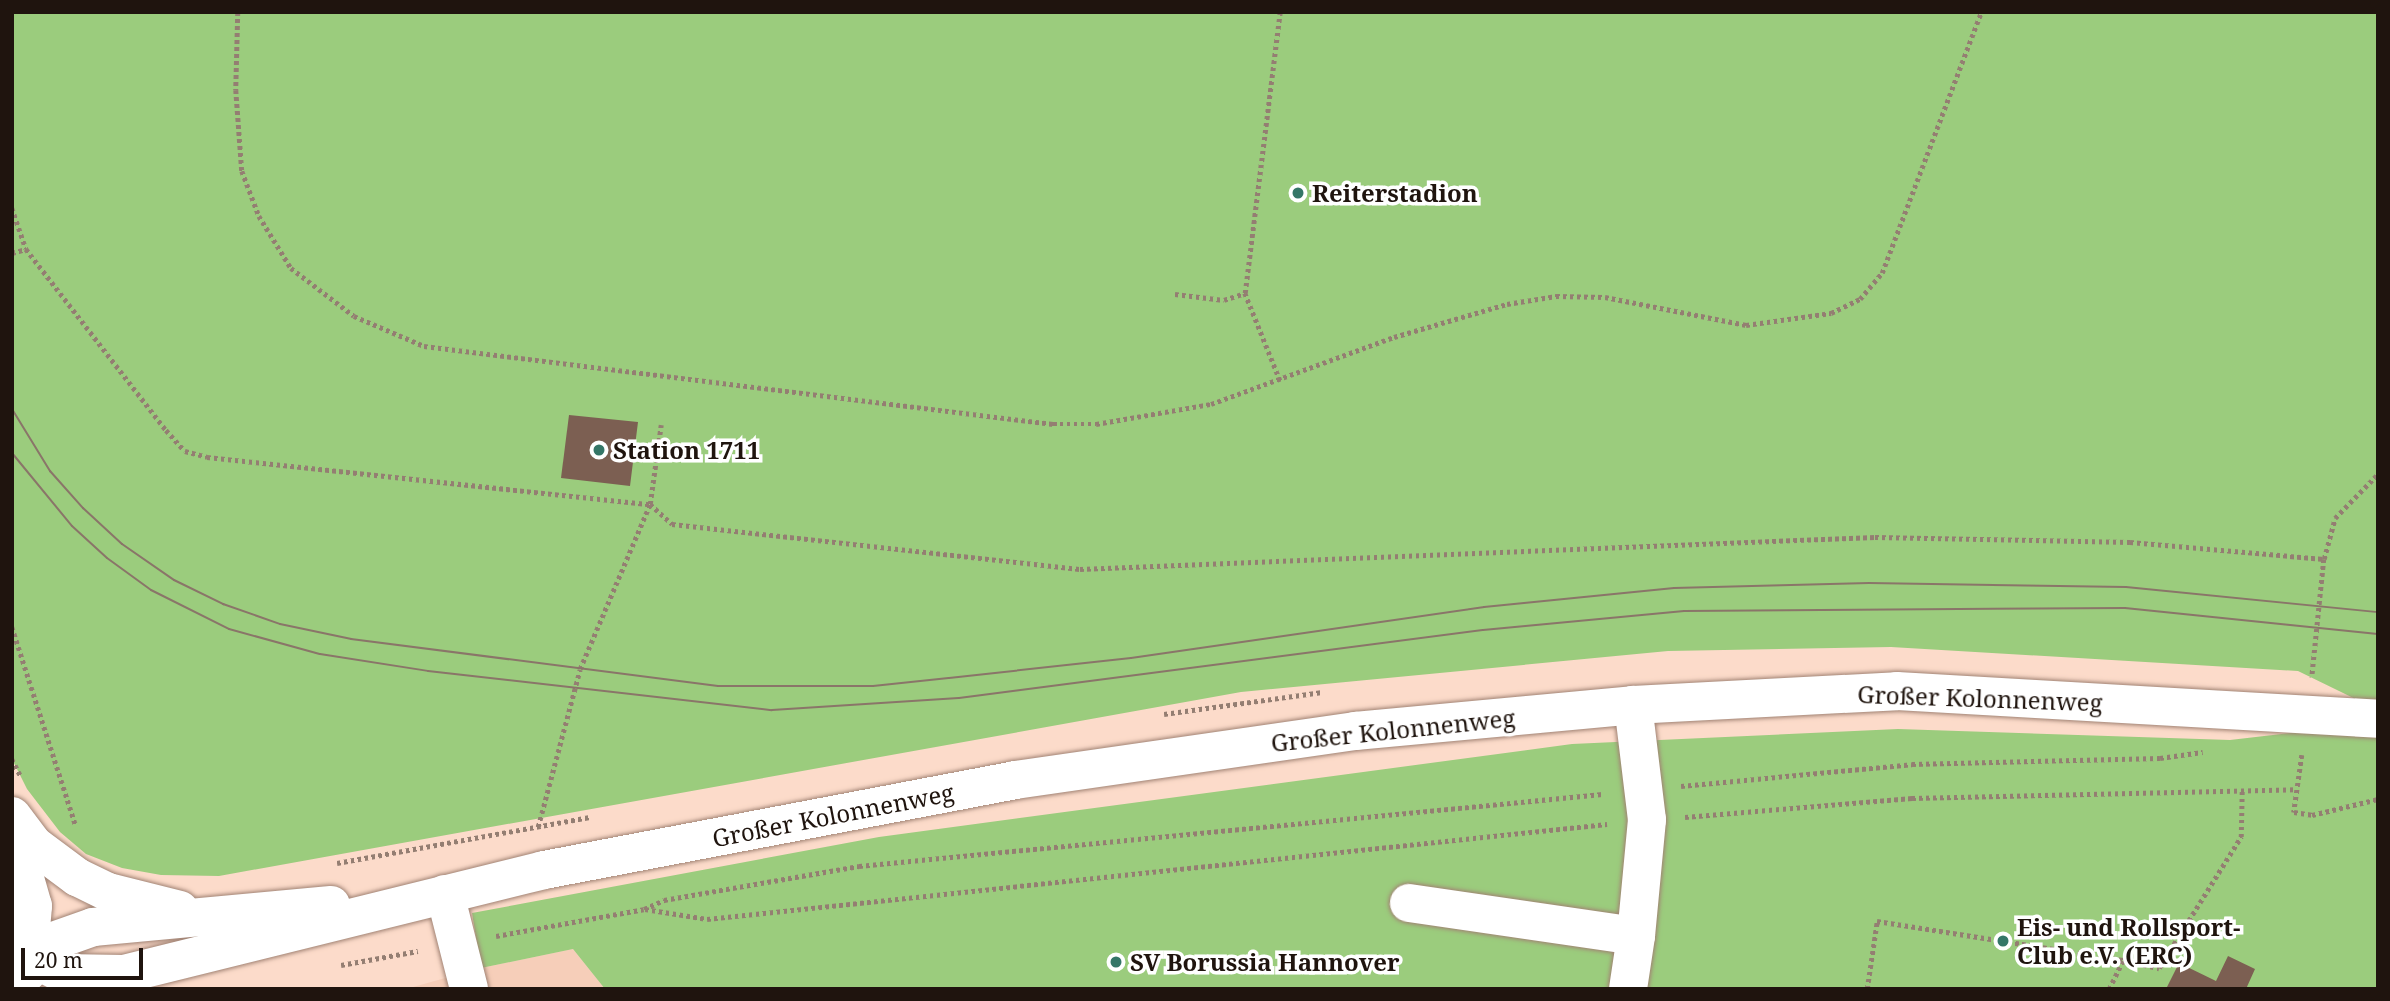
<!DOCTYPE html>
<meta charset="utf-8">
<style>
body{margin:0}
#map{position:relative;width:2390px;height:1001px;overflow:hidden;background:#fcdbca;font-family:"Noto Serif",serif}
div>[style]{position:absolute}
.built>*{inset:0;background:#f6ceb9}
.green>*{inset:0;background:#9bcc7d}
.building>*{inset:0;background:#7c5f52}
.path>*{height:4.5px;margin-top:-2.25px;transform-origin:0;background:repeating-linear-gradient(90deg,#947e72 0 3.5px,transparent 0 7px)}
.roads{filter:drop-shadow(0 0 2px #a18374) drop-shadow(0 0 2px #a18374)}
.minor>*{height:38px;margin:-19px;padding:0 19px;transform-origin:19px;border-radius:19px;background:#fff}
.tram>*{height:2px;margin:-1px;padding:0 1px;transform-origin:1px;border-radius:1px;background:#8a7569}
.dots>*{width:19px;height:19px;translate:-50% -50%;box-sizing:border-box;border:4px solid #fff;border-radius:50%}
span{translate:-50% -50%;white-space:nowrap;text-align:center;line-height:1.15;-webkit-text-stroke:7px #fff;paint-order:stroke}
.poi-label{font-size:24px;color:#1f140e;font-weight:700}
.left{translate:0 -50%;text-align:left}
.street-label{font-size:24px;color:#1f140e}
.frame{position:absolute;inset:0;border:14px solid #1f140e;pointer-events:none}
.scale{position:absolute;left:21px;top:948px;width:122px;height:32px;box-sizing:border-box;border:4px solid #1f140e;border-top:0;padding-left:9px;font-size:21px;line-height:24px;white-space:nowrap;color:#1f140e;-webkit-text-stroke:5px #fff;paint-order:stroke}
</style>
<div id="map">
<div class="built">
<i style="clip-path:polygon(573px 949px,605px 989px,406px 989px,481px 968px)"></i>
</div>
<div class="green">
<i style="clip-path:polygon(12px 12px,2378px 12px,2378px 710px,2298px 671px,1891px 647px,1668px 651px,1241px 692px,219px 876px,161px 875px,122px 868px,86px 854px,60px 832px,27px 789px,12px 759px)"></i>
<i style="clip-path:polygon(2378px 723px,2378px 989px,605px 989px,573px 949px,481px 968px,472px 913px,879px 837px,1572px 744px,1898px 729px,2230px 740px)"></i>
</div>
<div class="building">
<i style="clip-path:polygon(569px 415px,638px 422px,630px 486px,561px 478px)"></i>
<i style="clip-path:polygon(2228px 956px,2255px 969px,2246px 989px,2166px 989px,2179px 963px,2216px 981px)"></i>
</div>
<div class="path">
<i style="left:238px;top:12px;width:78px;rotate:91.5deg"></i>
<i style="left:236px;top:90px;width:81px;rotate:85.8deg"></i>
<i style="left:242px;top:171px;width:48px;rotate:69.3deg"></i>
<i style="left:259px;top:216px;width:61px;rotate:58.4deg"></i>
<i style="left:291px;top:268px;width:79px;rotate:37.3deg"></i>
<i style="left:354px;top:316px;width:76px;rotate:23.2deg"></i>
<i style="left:424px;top:346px;width:634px;rotate:7.07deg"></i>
<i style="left:1053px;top:424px;width:43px"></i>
<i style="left:1096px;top:424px;width:117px;rotate:-9.9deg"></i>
<i style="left:1211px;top:404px;width:195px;rotate:-20.1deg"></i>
<i style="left:1394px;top:337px;width:118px;rotate:-16.3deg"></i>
<i style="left:1507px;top:304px;width:50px;rotate:-9.3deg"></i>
<i style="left:1556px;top:296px;width:49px;rotate:1.2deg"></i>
<i style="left:1605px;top:297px;width:144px;rotate:11.2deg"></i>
<i style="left:1746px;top:325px;width:86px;rotate:-8deg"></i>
<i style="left:1831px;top:313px;width:32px;rotate:-26deg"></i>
<i style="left:1860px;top:299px;width:34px;rotate:-50deg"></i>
<i style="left:1882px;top:273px;width:279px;rotate:-69.2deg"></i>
<i style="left:12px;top:208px;width:43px;rotate:71.1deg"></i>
<i style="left:26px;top:249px;width:229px;rotate:52.3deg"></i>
<i style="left:166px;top:430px;width:28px;rotate:48deg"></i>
<i style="left:185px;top:451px;width:23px;rotate:15deg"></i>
<i style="left:207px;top:457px;width:445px;rotate:6.1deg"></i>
<i style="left:650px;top:504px;width:30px;rotate:42deg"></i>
<i style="left:672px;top:524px;width:410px;rotate:6.3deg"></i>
<i style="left:1080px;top:569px;width:796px;rotate:-2.31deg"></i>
<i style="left:1875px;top:537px;width:255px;rotate:1.1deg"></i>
<i style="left:2130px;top:542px;width:195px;rotate:5deg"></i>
<i style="left:2324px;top:559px;width:119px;rotate:95.8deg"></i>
<i style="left:12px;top:253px;width:15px;rotate:-16deg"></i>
<i style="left:1245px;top:293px;width:94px;rotate:68.1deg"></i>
<i style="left:1175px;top:294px;width:49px;rotate:7deg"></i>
<i style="left:1224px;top:300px;width:22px;rotate:-18deg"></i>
<i style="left:1245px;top:293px;width:283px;rotate:-82.9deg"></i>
<i style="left:2324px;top:559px;width:42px;rotate:-75deg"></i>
<i style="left:2335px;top:518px;width:62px;rotate:-45.7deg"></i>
<i style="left:12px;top:627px;width:209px;rotate:72.2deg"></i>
<i style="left:1164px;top:714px;width:160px;rotate:-7.9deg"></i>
<i style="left:2302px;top:755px;width:58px;rotate:98deg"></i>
<i style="left:2294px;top:812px;width:18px;rotate:9deg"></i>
<i style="left:2312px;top:815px;width:68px;rotate:-13.6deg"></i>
<i style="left:12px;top:759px;width:20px;rotate:63deg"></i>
<i style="left:1681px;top:786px;width:232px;rotate:-5.4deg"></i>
<i style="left:1912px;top:764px;width:248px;rotate:-1.4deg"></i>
<i style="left:2160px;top:758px;width:43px;rotate:-7.9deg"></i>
<i style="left:1685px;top:817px;width:228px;rotate:-4.8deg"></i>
<i style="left:1912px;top:798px;width:384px;rotate:-1.3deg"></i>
<i style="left:538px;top:827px;width:163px;rotate:-75.1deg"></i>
<i style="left:580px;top:669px;width:179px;rotate:-67deg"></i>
<i style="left:650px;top:504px;width:80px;rotate:-82.1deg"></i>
<i style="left:337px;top:863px;width:257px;rotate:-10.3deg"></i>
<i style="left:645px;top:909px;width:63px;rotate:9.2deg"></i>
<i style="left:707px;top:919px;width:905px;rotate:-6.03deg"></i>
<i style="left:496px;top:936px;width:150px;rotate:-10.3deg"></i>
<i style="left:644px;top:909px;width:22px;rotate:-24deg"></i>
<i style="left:664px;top:900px;width:198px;rotate:-9.9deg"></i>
<i style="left:859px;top:866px;width:747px;rotate:-5.53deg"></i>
<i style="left:341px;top:965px;width:78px;rotate:-10.3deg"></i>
<i style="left:1867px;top:989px;width:69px;rotate:-81.6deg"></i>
<i style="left:1877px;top:921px;width:249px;rotate:9deg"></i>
<i style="left:2109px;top:989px;width:32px;rotate:-64deg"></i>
<i style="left:2123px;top:960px;width:37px;rotate:13deg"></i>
<i style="left:2159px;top:968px;width:155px;rotate:-58deg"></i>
<i style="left:2241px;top:837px;width:46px;rotate:-88.8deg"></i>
</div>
<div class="roads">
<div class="minor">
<i style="left:12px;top:816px;width:36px;rotate:53deg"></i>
<i style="left:34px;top:845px;width:54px;rotate:36.7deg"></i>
<i style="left:77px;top:877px;width:34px;rotate:26deg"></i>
<i style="left:108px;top:892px;width:74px;rotate:14deg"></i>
<i style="left:12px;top:833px;width:76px;rotate:74deg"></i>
<i style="left:33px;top:906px;width:67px;rotate:95.1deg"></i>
<i style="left:445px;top:894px;width:98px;rotate:75.8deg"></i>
<i style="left:1409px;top:903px;width:229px;rotate:8.3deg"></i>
<i style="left:1636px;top:936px;width:117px;rotate:-84.6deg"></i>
<i style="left:1647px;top:820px;width:116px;rotate:-96.9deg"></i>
<i style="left:12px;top:938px;width:24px;rotate:48deg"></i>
<i style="left:28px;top:956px;width:37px;rotate:27deg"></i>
<i style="left:61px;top:973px;width:63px;rotate:0.9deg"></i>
<i style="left:124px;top:974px;width:433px;rotate:-13.9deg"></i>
<i style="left:544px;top:870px;width:480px;rotate:-10.8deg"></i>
<i style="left:1015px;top:780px;width:344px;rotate:-8.2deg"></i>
<i style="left:1355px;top:731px;width:279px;rotate:-5.3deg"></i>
<i style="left:1633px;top:705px;width:264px;rotate:-3deg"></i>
<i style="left:1897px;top:691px;width:482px;rotate:3.3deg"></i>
<i style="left:12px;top:968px;width:41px;rotate:-36deg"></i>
<i style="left:45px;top:944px;width:51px;rotate:-19.5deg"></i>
<i style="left:93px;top:927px;width:239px;rotate:-5.3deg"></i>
<i style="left:1628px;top:989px;width:54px;rotate:-81.4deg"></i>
</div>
</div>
<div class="tram">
<i style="left:12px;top:409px;width:73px;rotate:58.5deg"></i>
<i style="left:50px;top:471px;width:50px;rotate:48.3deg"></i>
<i style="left:83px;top:508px;width:53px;rotate:42.7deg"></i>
<i style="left:122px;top:544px;width:63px;rotate:34.7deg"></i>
<i style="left:174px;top:580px;width:55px;rotate:26.1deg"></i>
<i style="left:223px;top:604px;width:60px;rotate:19.3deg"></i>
<i style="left:280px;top:624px;width:73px;rotate:11.9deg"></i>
<i style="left:351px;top:639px;width:370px;rotate:7.3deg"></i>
<i style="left:718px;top:686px;width:155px"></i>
<i style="left:873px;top:686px;width:76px;rotate:-6deg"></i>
<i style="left:949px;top:678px;width:183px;rotate:-6.3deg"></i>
<i style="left:1131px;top:658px;width:357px;rotate:-8.2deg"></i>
<i style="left:1484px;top:607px;width:191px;rotate:-5.7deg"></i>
<i style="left:1674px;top:588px;width:195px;rotate:-1.5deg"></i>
<i style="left:1869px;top:583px;width:257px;rotate:0.9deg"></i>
<i style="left:2126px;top:587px;width:253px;rotate:5.7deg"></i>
<i style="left:12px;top:453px;width:94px;rotate:50.6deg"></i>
<i style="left:72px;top:526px;width:47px;rotate:42.4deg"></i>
<i style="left:107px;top:558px;width:54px;rotate:36deg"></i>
<i style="left:151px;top:590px;width:87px;rotate:26.6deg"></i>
<i style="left:229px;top:629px;width:94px;rotate:15.4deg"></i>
<i style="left:320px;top:654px;width:109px;rotate:8.9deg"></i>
<i style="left:428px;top:671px;width:346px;rotate:6.5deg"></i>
<i style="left:772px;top:710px;width:187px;rotate:-3.7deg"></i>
<i style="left:959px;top:698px;width:528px;rotate:-7.39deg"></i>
<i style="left:1483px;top:630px;width:202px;rotate:-5.4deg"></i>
<i style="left:1684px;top:611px;width:441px;rotate:-0.4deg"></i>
<i style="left:2125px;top:608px;width:254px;rotate:5.9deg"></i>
</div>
<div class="dots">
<i style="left:1298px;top:193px;background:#347667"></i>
<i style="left:599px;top:450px;background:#347667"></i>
<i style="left:2003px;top:941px;background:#347667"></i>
<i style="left:1116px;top:962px;background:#347667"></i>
</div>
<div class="poi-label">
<span class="left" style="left:1312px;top:193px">Reiterstadion</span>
<span class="left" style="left:613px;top:450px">Station 1711</span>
<span class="left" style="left:2017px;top:941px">Eis- und Rollsport-<br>Club e.V. (ERC)</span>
<span class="left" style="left:1130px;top:962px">SV Borussia Hannover</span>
</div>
<div class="street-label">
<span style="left:1980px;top:698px;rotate:2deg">Großer Kolonnenweg</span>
<span style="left:1393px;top:730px;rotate:-6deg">Großer Kolonnenweg</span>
<span style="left:833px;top:815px;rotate:-11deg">Großer Kolonnenweg</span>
</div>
<div class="frame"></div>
<div class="scale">20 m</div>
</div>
